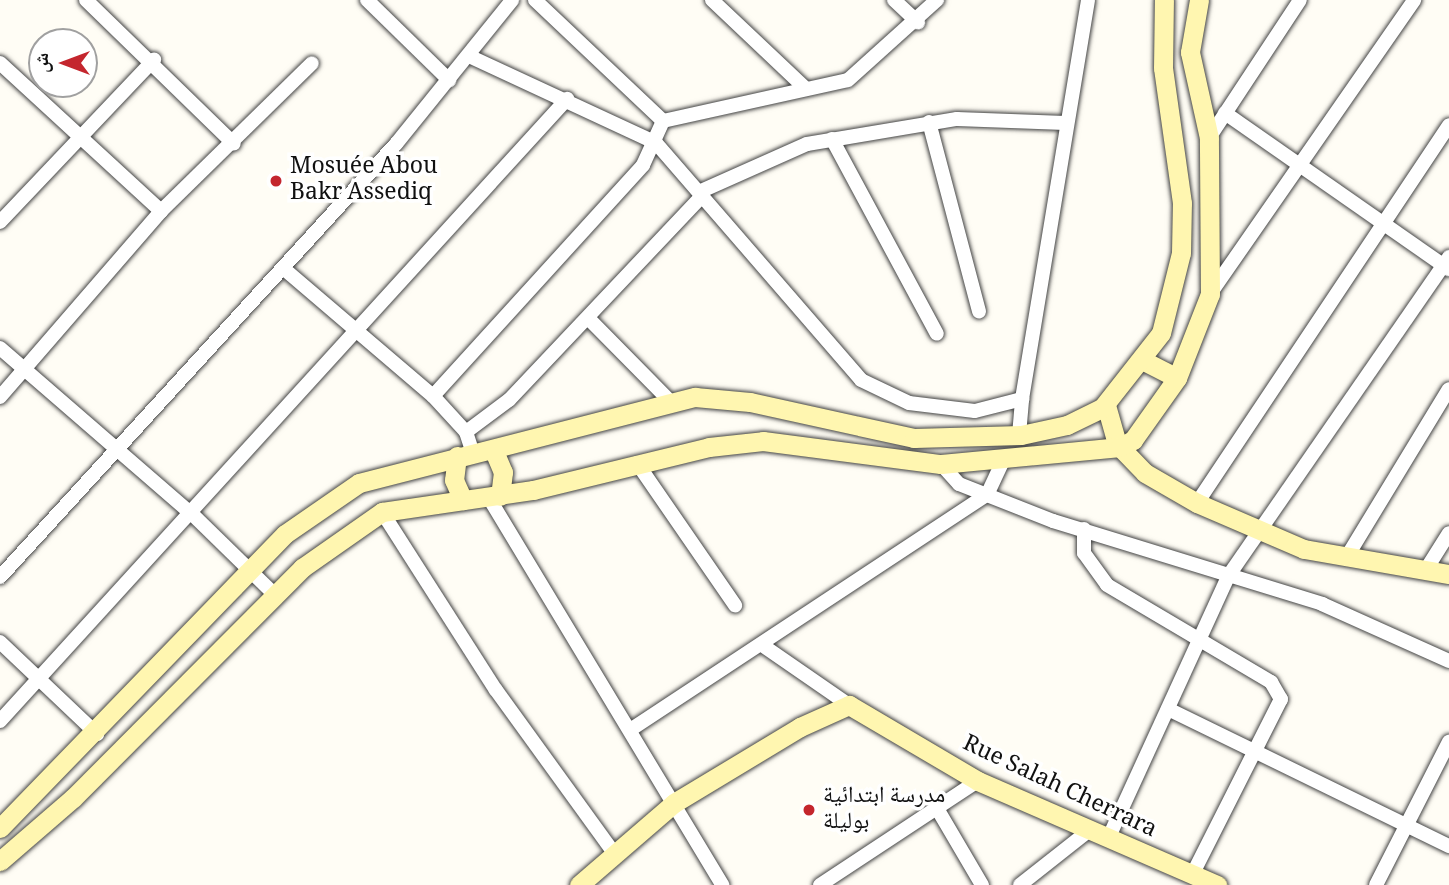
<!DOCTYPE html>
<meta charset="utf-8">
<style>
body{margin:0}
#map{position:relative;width:1449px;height:885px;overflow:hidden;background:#fffdf5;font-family:Georgia,"Noto Naskh Arabic",serif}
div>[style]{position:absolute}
.roads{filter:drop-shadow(0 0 2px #444) drop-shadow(0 0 2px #444)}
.street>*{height:14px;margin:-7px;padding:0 7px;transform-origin:7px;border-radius:7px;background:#fff}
.secondary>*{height:19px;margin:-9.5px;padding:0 9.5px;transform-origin:9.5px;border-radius:9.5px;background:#fff6b0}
.dots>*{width:19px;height:19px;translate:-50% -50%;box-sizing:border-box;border:4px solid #fff;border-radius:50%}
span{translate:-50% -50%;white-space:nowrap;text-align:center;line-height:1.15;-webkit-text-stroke:7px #fff;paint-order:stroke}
.poi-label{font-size:23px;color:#111}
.left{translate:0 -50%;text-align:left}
.street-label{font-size:23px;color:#111}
.north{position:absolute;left:28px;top:28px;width:70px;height:70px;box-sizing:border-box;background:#fff;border:2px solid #a0a0a0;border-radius:50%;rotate:270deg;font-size:19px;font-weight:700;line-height:28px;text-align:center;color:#111}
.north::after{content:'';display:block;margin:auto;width:24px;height:32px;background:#c4262e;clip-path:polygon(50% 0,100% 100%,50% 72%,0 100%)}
</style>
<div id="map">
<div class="roads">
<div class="street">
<i style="left:86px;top:0;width:206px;rotate:44.2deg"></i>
<i style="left:367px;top:0;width:115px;rotate:44.3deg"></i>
<i style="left:535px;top:0;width:176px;rotate:43.4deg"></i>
<i style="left:712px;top:0;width:129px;rotate:43.4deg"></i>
<i style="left:894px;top:0;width:33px;rotate:43deg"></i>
<i style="left:471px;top:57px;width:204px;rotate:24.9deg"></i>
<i style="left:656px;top:143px;width:313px;rotate:49.1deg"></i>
<i style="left:861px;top:380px;width:53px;rotate:25.6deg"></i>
<i style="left:909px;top:403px;width:66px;rotate:6.9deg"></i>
<i style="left:975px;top:411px;width:49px;rotate:-14.3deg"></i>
<i style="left:1022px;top:399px;width:404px;rotate:-80.6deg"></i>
<i style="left:0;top:63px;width:219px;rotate:42.6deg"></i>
<i style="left:1225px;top:113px;width:273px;rotate:34.9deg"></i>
<i style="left:663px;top:121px;width:189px;rotate:-12.5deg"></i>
<i style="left:848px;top:80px;width:120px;rotate:-42deg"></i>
<i style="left:929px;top:122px;width:196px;rotate:75.2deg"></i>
<i style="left:1209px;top:138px;width:165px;rotate:-56.6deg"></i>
<i style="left:832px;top:139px;width:221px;rotate:61.7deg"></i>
<i style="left:699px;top:192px;width:118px;rotate:-24deg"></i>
<i style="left:807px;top:144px;width:152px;rotate:-9.5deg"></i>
<i style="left:957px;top:119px;width:108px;rotate:2.1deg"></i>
<i style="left:0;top:222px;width:224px;rotate:-46.5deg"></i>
<i style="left:283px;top:268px;width:197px;rotate:40.5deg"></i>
<i style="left:433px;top:396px;width:49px;rotate:47.5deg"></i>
<i style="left:466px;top:432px;width:22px;rotate:72deg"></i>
<i style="left:1210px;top:294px;width:358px;rotate:-55.2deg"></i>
<i style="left:588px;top:318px;width:115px;rotate:45.4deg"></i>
<i style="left:0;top:348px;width:255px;rotate:40.9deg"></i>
<i style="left:193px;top:515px;width:113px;rotate:44.3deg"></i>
<i style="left:433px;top:396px;width:312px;rotate:-47.7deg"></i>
<i style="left:643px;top:165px;width:48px;rotate:-65.6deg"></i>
<i style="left:0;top:397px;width:246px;rotate:-49.1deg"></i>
<i style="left:161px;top:211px;width:211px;rotate:-44.4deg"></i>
<i style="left:466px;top:432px;width:54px;rotate:-36.7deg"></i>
<i style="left:509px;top:400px;width:281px;rotate:-46.6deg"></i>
<i style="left:1019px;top:435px;width:36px;rotate:-85deg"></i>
<i style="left:637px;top:463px;width:173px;rotate:55.4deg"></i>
<i style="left:941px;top:464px;width:27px;rotate:48deg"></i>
<i style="left:959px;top:484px;width:101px;rotate:21.5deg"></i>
<i style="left:1053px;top:521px;width:282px;rotate:17.1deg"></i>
<i style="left:1322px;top:604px;width:139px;rotate:24.2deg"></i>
<i style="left:489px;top:498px;width:452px;rotate:58.9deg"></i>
<i style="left:1197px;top:503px;width:454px;rotate:-56.3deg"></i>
<i style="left:382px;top:512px;width:211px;rotate:57.4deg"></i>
<i style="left:496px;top:690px;width:201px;rotate:54.1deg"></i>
<i style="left:1084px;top:529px;width:24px;rotate:90deg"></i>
<i style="left:1084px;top:553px;width:39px;rotate:54deg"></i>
<i style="left:1107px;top:585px;width:191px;rotate:30.6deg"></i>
<i style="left:1271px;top:682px;width:20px;rotate:60deg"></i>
<i style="left:1281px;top:699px;width:197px;rotate:116.8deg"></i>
<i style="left:1348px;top:555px;width:194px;rotate:-58.7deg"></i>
<i style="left:1427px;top:568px;width:41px;rotate:-57.8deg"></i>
<i style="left:0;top:577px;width:587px;rotate:-47.56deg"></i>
<i style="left:396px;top:144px;width:185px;rotate:-51.1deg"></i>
<i style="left:0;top:642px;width:134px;rotate:43.5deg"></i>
<i style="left:765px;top:647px;width:102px;rotate:34.6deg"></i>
<i style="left:1168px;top:709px;width:313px;rotate:26deg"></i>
<i style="left:0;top:721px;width:842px;rotate:-47.65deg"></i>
<i style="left:630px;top:730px;width:427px;rotate:-33.4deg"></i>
<i style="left:987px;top:495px;width:38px;rotate:-65deg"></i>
<i style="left:938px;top:810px;width:87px;rotate:59.6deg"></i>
<i style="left:1108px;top:839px;width:290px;rotate:-65.4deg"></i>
<i style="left:1229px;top:575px;width:387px;rotate:-55.3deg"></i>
<i style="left:820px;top:885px;width:189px;rotate:-33.4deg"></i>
<i style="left:1020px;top:885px;width:90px;rotate:-38.3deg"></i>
<i style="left:1376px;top:885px;width:161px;rotate:-63deg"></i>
</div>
<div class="secondary">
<i style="left:1142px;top:360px;width:39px;rotate:27deg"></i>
<i style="left:1106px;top:405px;width:41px;rotate:74.2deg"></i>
<i style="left:1117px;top:444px;width:40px;rotate:46deg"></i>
<i style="left:1145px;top:473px;width:60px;rotate:30deg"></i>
<i style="left:1197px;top:503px;width:116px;rotate:23.3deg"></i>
<i style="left:1304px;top:549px;width:147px;rotate:9.8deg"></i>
<i style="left:494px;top:451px;width:23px;rotate:67deg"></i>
<i style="left:503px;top:472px;width:24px;rotate:97deg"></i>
<i style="left:457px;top:456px;width:24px;rotate:97deg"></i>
<i style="left:454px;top:480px;width:22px;rotate:66deg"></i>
<i style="left:0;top:828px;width:409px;rotate:-45.9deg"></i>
<i style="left:285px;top:534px;width:90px;rotate:-34.6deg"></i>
<i style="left:359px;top:483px;width:347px;rotate:-14.4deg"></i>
<i style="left:695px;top:397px;width:55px;rotate:5.2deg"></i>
<i style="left:750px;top:402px;width:168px;rotate:12.4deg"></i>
<i style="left:914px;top:438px;width:107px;rotate:-1.6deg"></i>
<i style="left:1021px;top:435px;width:47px;rotate:-12.3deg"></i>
<i style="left:1067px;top:425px;width:39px;rotate:-26deg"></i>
<i style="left:1102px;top:408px;width:95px;rotate:-51.8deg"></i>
<i style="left:1161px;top:333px;width:82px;rotate:-76deg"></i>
<i style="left:1181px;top:253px;width:50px;rotate:-88.9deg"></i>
<i style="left:1182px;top:203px;width:136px;rotate:-98deg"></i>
<i style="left:1163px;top:68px;width:68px;rotate:-89.2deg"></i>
<i style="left:0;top:861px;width:96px;rotate:-40.8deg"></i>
<i style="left:73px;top:798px;width:325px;rotate:-45.1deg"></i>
<i style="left:302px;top:568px;width:98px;rotate:-35deg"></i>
<i style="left:382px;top:512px;width:153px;rotate:-8.3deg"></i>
<i style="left:533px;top:490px;width:181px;rotate:-13.7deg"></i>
<i style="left:709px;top:447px;width:54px;rotate:-6.3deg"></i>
<i style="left:763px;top:441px;width:179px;rotate:7.4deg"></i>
<i style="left:941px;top:464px;width:180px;rotate:-5.4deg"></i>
<i style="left:1120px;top:447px;width:15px;rotate:-28deg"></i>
<i style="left:1133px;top:440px;width:76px;rotate:-54.6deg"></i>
<i style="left:1177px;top:378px;width:90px;rotate:-68.6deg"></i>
<i style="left:1210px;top:294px;width:156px;rotate:-90.4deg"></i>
<i style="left:1209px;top:138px;width:88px;rotate:-102.5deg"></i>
<i style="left:1190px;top:52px;width:53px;rotate:-80.2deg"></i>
<i style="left:579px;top:885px;width:125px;rotate:-40.8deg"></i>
<i style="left:674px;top:803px;width:147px;rotate:-31.1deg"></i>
<i style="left:800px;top:727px;width:54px;rotate:-24.2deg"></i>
<i style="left:849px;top:705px;width:150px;rotate:30.5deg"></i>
<i style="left:978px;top:781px;width:261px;rotate:23.5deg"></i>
</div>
</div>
<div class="dots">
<i style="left:276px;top:181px;background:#c4262e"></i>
<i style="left:809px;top:810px;background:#c4262e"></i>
</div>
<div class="poi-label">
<span class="left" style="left:290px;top:181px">Mosuée Abou<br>Bakr Assediq</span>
<span class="left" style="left:823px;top:810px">مدرسة ابتدائية<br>بوليلة</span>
</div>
<div class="street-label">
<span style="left:1059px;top:788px;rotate:25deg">Rue Salah Cherrara</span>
</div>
<div class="north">ش</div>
</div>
